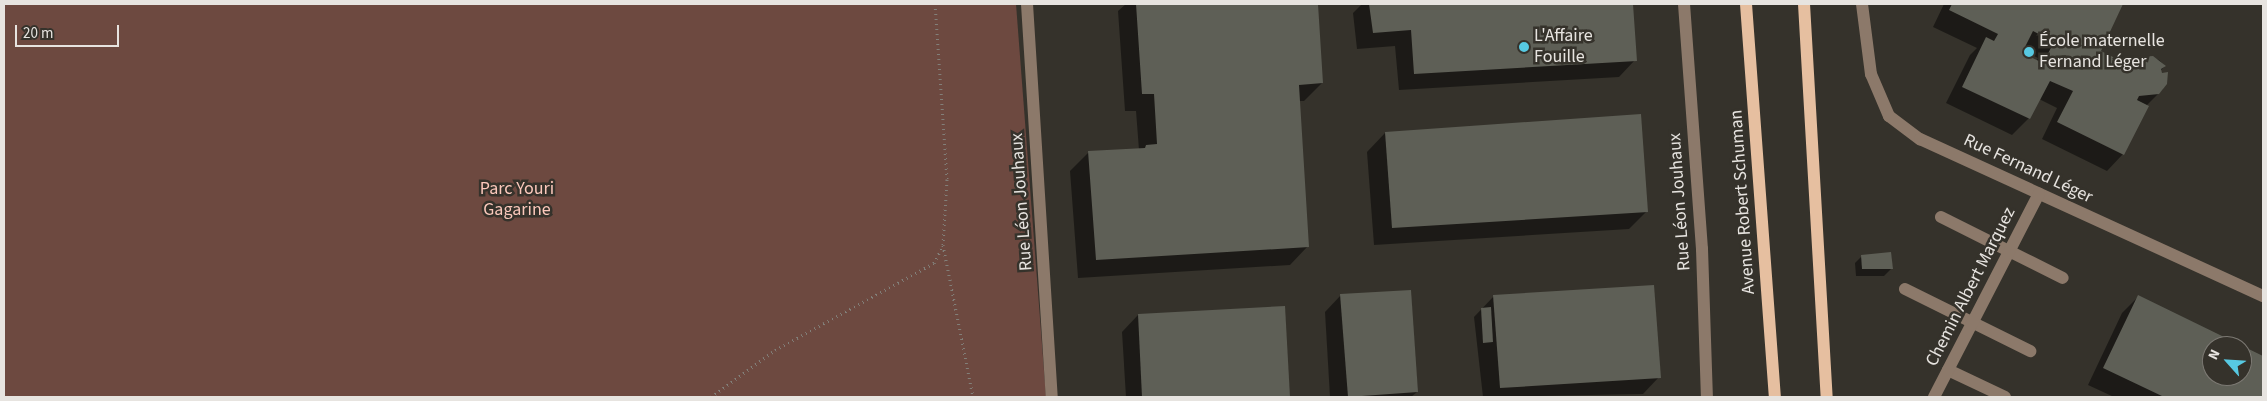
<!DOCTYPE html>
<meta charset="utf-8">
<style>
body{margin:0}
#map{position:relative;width:2267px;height:401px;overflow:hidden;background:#35322b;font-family:"Source Sans 3",sans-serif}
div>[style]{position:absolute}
.green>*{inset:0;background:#6d4940}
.shadow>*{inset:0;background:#0007}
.building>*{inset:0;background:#5e5f56}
.path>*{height:3px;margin-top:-1.5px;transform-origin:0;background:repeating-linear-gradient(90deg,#827f79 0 1px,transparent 0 5px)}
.minor>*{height:12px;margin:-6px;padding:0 6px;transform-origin:6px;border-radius:6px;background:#8c796a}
.major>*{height:12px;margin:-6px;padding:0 6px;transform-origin:6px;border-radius:6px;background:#e6bfa0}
.dots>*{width:14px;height:14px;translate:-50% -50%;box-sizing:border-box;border:2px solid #35322b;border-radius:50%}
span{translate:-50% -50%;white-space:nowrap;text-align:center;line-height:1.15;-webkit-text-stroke:5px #35322b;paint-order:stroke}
.poi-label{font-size:18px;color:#e7e4e0}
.left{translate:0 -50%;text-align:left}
.street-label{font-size:18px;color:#e7e4e0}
.park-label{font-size:18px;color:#fbc8bb}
.frame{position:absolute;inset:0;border:5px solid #e7e4e0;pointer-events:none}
.north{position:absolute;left:2202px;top:336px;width:50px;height:50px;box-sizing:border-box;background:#35322b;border:1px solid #7c7973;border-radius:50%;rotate:296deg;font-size:14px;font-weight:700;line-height:20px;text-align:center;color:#e7e4e0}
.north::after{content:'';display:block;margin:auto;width:18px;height:22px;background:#57c9e2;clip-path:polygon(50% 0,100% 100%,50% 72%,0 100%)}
.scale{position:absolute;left:15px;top:25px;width:104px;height:22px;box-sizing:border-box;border:2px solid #e7e4e0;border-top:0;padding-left:6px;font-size:15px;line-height:18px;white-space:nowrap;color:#e7e4e0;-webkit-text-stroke:4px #35322b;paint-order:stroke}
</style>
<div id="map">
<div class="green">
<i style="clip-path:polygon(4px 4px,1016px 4px,1046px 397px,4px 397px)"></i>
</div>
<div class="shadow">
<i style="clip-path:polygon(1126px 4px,1317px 4px,1322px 83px,1304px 101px,1299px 101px,1308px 246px,1290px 265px,1078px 278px,1070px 171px,1088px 153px,1139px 150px,1136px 111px,1125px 111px,1118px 11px)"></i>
<i style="clip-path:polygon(1362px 4px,1632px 4px,1635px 60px,1619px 77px,1399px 90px,1395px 46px,1357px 49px,1353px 13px)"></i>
<i style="clip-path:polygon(evenodd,1944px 4px,2122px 4px,2099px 52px,2131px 68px,2147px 56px,2159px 60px,2165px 66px,2160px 71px,2163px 89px,2146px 106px,2123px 154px,2107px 171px,2042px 139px,2057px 108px,2039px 99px,2029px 118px,2012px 135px,1946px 103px,1970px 55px,1977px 48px,1933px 27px,1944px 4px,2022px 50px,2038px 58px,2036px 62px,2020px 54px,2022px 50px)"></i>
<i style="clip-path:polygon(1385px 133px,1647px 211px,1629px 229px,1374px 245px,1367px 152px)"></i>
<i style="clip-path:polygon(1862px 256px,1891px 269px,1884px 276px,1856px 276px,1855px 263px)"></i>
<i style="clip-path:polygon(1341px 295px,1417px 392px,1411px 397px,1330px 397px,1325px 312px)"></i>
<i style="clip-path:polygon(1494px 296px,1659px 377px,1643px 394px,1483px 397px,1474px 317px)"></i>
<i style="clip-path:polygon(2138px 297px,2241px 346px,2212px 346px,2212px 376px,2242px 376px,2242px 347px,2263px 357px,2263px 397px,2114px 397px,2088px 385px,2122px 313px)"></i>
<i style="clip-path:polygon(1283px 307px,1288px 397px,1126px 397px,1122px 332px,1138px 315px)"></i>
</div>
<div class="building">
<i style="clip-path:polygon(1136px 4px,1318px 4px,1323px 83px,1299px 85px,1309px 247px,1096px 260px,1088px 151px,1145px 148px,1146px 145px,1157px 144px,1154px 94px,1142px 94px)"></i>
<i style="clip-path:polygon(1369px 4px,1633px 4px,1637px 61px,1414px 74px,1411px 30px,1373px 33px)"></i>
<i style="clip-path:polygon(evenodd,1952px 4px,2123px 4px,2101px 51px,2131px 66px,2140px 57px,2153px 56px,2166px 66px,2161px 69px,2162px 73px,2168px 72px,2167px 84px,2159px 94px,2139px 96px,2137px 100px,2149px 106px,2124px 155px,2057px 122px,2073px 91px,2050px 81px,2030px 119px,1962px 87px,1986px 37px,1994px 41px,1998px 34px,1949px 10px,1952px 4px,2033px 31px,2054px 42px,2043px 63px,2022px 53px,2033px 31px)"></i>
<i style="clip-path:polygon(1641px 114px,1648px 212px,1392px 228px,1385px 132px)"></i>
<i style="clip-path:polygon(1891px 252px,1893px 269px,1862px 269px,1861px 255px)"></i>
<i style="clip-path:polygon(1654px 285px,1661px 378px,1500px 388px,1493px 295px)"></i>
<i style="clip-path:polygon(1411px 290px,1418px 392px,1348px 397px,1340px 294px)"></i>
<i style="clip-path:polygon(evenodd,2138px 295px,2263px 356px,2263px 397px,2164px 397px,2103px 368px,2138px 295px,2212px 346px,2242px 346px,2242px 376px,2212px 376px,2212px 346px)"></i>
<i style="clip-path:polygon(1285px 306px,1290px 397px,1142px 397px,1138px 314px)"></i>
<i style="clip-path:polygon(1491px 307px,1493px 342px,1483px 343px,1481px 308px)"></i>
</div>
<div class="path">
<i style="left:943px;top:245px;width:155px;rotate:78.8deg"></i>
<i style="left:711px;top:397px;width:79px;rotate:-36.3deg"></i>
<i style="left:775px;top:350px;width:181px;rotate:-28.7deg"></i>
<i style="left:934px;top:263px;width:20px;rotate:-63deg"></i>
<i style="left:943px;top:245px;width:66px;rotate:-86.5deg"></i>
<i style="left:947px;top:179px;width:175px;rotate:-93.9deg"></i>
</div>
<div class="minor">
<i style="left:1027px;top:4px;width:394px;rotate:86.4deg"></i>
<i style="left:1684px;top:4px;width:246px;rotate:85.8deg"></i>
<i style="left:1702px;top:249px;width:148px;rotate:88.1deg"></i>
<i style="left:1862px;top:4px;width:71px;rotate:82.7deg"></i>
<i style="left:1871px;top:74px;width:46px;rotate:66.8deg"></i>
<i style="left:1889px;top:116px;width:39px;rotate:37deg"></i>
<i style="left:1920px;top:139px;width:377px;rotate:24.6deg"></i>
<i style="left:1941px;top:217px;width:136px;rotate:26.6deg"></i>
<i style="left:1905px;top:289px;width:140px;rotate:26.4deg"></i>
<i style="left:1948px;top:370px;width:63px;rotate:25.3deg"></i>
<i style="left:1934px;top:397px;width:229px;rotate:-62.7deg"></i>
</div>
<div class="major">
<i style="left:1746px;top:4px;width:394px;rotate:85.8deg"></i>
<i style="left:1804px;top:4px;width:394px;rotate:86.7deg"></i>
</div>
<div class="dots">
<i style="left:1524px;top:47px;background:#57c9e2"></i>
<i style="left:2029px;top:52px;background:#57c9e2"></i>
</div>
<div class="poi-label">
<span class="left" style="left:1534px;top:47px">L'Affaire<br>Fouille</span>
<span class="left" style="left:2039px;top:52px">École maternelle<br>Fernand Léger</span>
</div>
<div class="street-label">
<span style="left:2028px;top:169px;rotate:25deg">Rue Fernand Léger</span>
<span style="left:1022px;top:202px;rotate:-94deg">Rue Léon Jouhaux</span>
<span style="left:1680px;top:202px;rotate:-94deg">Rue Léon Jouhaux</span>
<span style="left:1743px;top:202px;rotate:-94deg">Avenue Robert Schuman</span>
<span style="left:1971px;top:287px;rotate:-63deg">Chemin Albert Marquez</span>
</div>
<div class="park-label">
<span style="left:517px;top:200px">Parc Youri<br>Gagarine</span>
</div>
<div class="frame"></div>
<div class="north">N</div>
<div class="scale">20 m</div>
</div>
